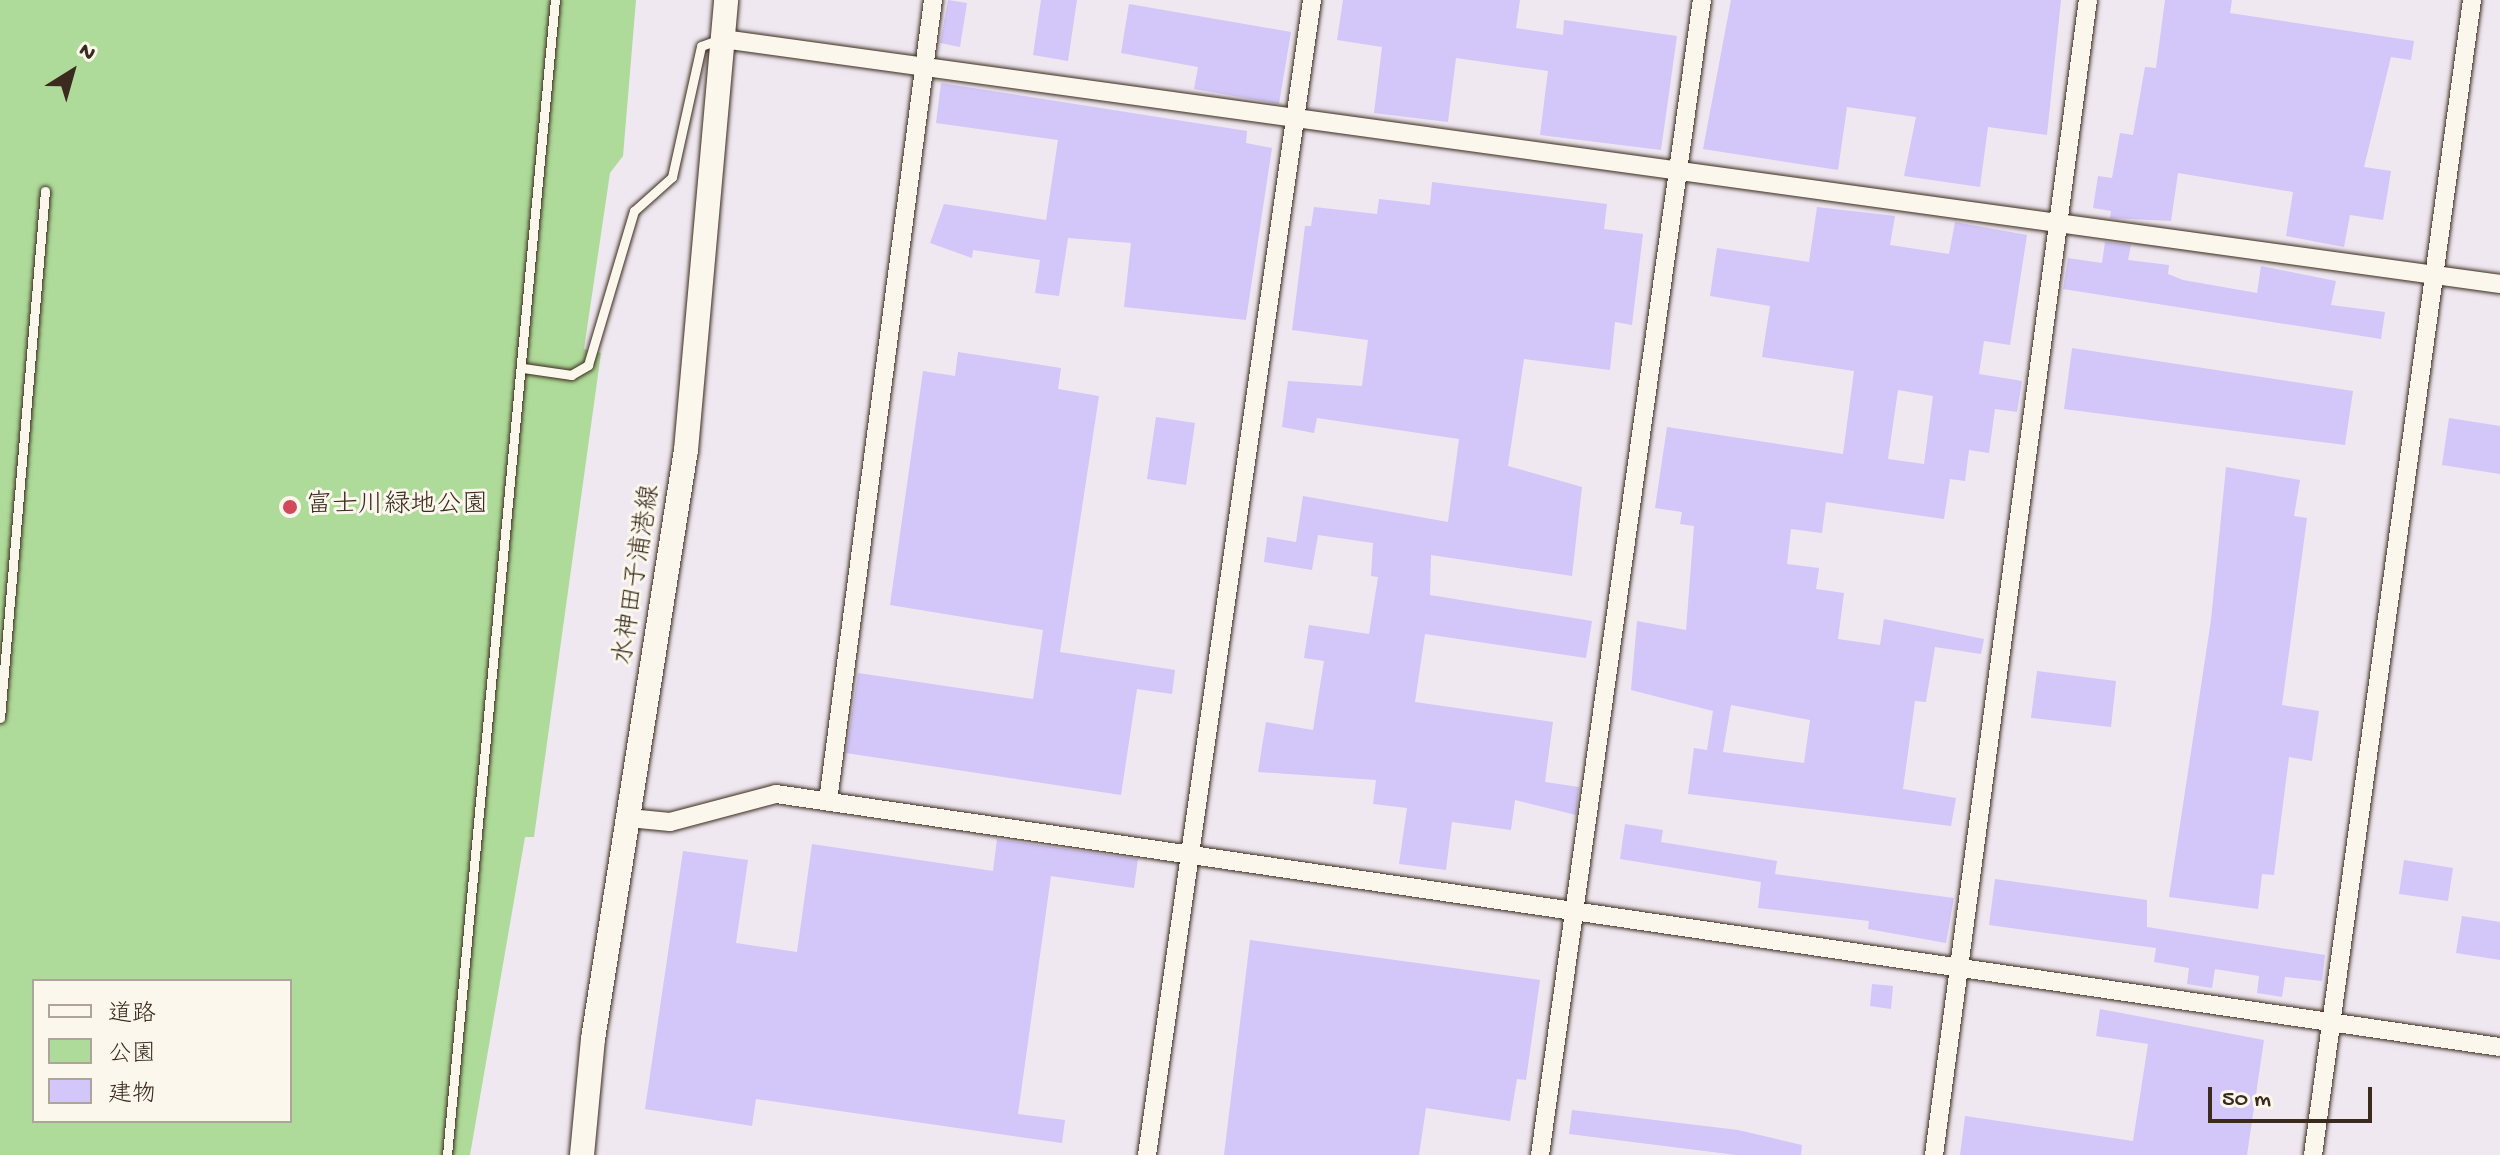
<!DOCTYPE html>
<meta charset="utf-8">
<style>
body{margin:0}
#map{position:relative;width:2500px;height:1155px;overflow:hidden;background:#efe8f0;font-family:"Gochi Hand","Klee One",sans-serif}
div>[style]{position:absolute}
.green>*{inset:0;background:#aedb99}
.building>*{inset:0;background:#d3c6f8}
.roads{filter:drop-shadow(0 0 2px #3b2a1e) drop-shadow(0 0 2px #3b2a1e)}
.lane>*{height:9px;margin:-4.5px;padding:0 4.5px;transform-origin:4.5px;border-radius:4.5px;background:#fbf7ec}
.street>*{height:18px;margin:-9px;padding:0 9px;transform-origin:9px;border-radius:9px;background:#fbf7ec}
.secondary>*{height:24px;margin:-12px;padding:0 12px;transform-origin:12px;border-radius:12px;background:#fbf7ec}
.dots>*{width:22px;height:22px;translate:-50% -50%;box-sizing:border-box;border:4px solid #fbf7ec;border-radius:50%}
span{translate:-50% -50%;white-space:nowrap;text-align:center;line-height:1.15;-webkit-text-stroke:6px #fbf7ec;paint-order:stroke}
.poi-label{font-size:26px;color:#3b2a1e}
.left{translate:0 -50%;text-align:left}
.street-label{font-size:26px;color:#3b2a1e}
.legend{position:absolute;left:32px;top:979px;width:260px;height:144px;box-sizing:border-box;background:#fbf7ec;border:2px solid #aea59a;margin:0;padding:10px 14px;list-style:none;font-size:24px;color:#3b2a1e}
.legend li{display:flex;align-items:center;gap:16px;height:40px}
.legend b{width:40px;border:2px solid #aea59a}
.north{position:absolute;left:32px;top:32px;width:80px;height:80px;-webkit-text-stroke:6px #fbf7ec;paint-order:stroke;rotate:37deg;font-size:22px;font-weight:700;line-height:32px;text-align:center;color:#3b2a1e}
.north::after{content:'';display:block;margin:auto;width:28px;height:36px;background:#3b2a1e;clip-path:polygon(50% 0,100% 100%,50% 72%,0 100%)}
.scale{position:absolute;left:2208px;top:1087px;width:164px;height:36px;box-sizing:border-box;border:4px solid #3b2a1e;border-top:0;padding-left:10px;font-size:24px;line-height:28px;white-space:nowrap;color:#3b2a1e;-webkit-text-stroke:6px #fbf7ec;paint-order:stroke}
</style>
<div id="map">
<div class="green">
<i style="clip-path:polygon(evenodd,0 0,636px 0,623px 156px,610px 173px,584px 349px,601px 353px,534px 837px,525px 837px,470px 1155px,0 1155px,0 0,34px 981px,290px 981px,290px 1121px,34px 1121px,34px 981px)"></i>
</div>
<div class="building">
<i style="clip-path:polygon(948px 0,967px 3px,960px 47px,940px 43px)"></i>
<i style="clip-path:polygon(1041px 0,1077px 0,1068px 61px,1033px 55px)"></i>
<i style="clip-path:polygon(1343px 0,1520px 0,1516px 28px,1563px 35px,1564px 20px,1677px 36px,1661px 150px,1540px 135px,1548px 71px,1456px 58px,1448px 122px,1374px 113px,1382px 47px,1337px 40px)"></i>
<i style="clip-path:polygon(1731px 0,2061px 0,2047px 135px,1988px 127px,1980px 187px,1904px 176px,1916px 117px,1847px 107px,1838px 170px,1703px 149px)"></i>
<i style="clip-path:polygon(2165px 0,2232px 0,2230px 13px,2414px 41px,2411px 60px,2391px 57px,2364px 167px,2391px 171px,2383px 220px,2350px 215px,2344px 247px,2286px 236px,2293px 192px,2178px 173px,2171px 221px,2110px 218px,2111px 211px,2093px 208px,2098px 176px,2112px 178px,2120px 133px,2133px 135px,2145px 67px,2156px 68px)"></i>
<i style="clip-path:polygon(1129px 4px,1291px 32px,1279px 104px,1194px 89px,1198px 67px,1121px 53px)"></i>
<i style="clip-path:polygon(941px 83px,1247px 131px,1246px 143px,1272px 148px,1246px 320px,1124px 307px,1131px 243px,1068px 238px,1059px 296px,1035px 293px,1040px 260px,973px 250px,972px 258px,930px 243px,944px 204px,1046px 220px,1058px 140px,936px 123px)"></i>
<i style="clip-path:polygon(1432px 182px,1607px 204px,1604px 229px,1643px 234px,1632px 325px,1615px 322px,1610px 370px,1524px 359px,1508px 466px,1582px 487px,1572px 576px,1431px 555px,1430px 595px,1592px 621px,1586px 658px,1425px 634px,1415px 702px,1553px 722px,1545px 782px,1579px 787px,1576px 815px,1515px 800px,1511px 830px,1452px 822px,1446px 870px,1399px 864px,1407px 808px,1373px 804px,1376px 780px,1258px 772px,1266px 722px,1313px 730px,1324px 661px,1304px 658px,1309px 625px,1369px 634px,1378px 577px,1371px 576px,1373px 543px,1318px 535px,1312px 570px,1264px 562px,1267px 537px,1296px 542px,1303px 496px,1448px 522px,1459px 439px,1317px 418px,1314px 433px,1282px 427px,1288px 381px,1362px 386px,1368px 340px,1292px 330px,1305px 226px,1311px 226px,1314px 207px,1377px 214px,1379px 199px,1430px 205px)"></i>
<i style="clip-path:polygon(evenodd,1817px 207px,1895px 216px,1890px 245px,1949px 254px,1955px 222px,2027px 235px,2010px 345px,1984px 341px,1979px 374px,2022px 381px,2017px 412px,1995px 409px,1989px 453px,1969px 450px,1965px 481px,1950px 479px,1944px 519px,1826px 502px,1822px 533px,1791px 529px,1787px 564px,1819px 568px,1816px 589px,1844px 593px,1838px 639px,1880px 645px,1884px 619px,1984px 639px,1981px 654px,1935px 647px,1926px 702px,1915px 701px,1903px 789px,1956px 798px,1951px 826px,1688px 794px,1694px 748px,1707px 750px,1713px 711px,1631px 690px,1637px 621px,1686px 630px,1694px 526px,1680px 524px,1682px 512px,1655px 508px,1667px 427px,1843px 454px,1854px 371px,1762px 357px,1770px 306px,1710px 296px,1717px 248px,1809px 262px,1817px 207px,1898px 390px,1933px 396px,1924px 464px,1888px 459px,1898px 390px,1817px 207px,1731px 705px,1810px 720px,1804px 763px,1723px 752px,1731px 705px)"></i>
<i style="clip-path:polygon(2105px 242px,2131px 245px,2128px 260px,2169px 265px,2168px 274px,2183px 280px,2257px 293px,2261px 266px,2336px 281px,2331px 305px,2385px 312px,2381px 339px,2063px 289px,2068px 258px,2102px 263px)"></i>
<i style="clip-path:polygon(2072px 348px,2353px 391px,2345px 445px,2064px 409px)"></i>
<i style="clip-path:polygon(958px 352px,1061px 368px,1058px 389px,1099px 396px,1060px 652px,1175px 670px,1172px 694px,1137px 689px,1121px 795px,846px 753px,858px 673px,1033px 699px,1043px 630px,890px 605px,923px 371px,955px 376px)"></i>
<i style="clip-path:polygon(1156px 417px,1195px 423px,1186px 485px,1147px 479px)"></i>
<i style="clip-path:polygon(2449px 418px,2500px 426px,2500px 474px,2442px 465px)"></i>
<i style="clip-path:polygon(2226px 467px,2300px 480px,2294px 516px,2307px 518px,2282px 705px,2319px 711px,2312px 761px,2289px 757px,2274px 875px,2262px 874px,2258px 909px,2169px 897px,2211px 620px)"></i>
<i style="clip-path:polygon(2037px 671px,2116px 681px,2111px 727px,2031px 718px)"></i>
<i style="clip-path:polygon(1625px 824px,1663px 830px,1661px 842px,1777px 861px,1775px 874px,1954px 898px,1946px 943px,1868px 929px,1869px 921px,1758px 908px,1761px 882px,1620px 859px)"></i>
<i style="clip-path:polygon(997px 839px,1138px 859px,1134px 888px,1051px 876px,1018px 1114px,1065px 1120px,1062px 1143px,756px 1099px,752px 1126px,645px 1109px,683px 851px,748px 860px,736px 943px,797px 952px,812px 844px,993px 871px)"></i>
<i style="clip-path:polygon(2404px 860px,2453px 868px,2448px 901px,2399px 894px)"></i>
<i style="clip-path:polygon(1995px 879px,2147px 900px,2147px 927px,2325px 955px,2322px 981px,2285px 977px,2282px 997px,2257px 993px,2259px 976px,2215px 969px,2212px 988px,2187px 984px,2189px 968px,2154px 962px,2156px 948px,1989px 925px)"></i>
<i style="clip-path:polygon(2462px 916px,2500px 922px,2500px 960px,2456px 953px)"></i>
<i style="clip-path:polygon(1250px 940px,1540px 980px,1526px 1080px,1517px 1079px,1510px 1121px,1426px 1108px,1419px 1155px,1224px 1155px)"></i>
<i style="clip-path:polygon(1872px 984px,1893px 986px,1891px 1009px,1870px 1006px)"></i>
<i style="clip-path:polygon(2100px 1009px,2264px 1040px,2247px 1155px,1960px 1155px,1965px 1116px,2133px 1141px,2148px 1044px,2096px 1036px)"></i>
<i style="clip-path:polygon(1572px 1110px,1738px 1130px,1802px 1145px,1801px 1155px,1736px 1155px,1569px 1134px)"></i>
</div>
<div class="roads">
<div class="lane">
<i style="left:523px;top:368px;width:49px;rotate:8.3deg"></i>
<i style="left:571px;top:375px;width:20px;rotate:-30deg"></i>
<i style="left:588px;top:365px;width:161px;rotate:-73.4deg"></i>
<i style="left:634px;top:211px;width:51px;rotate:-41.8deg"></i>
<i style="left:672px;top:177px;width:134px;rotate:-77.5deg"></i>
<i style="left:701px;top:46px;width:20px;rotate:-20deg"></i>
<i style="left:0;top:718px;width:529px;rotate:-85.12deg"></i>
<i style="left:447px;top:1155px;width:1160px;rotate:-84.66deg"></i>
</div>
<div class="street">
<i style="left:723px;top:39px;width:1794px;rotate:7.85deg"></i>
<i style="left:828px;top:801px;width:808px;rotate:-82.53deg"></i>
<i style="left:629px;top:818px;width:41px;rotate:5.6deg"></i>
<i style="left:670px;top:822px;width:110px;rotate:-14.8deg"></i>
<i style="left:776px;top:794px;width:1742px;rotate:8.35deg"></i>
<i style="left:1147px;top:1155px;width:1167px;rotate:-81.87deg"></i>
<i style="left:1540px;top:1155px;width:1166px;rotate:-82.02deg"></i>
<i style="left:1934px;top:1155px;width:1165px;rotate:-82.41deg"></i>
<i style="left:2313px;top:1155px;width:1166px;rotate:-82.16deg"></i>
</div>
<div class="secondary">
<i style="left:582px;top:1155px;width:117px;rotate:-84.6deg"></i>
<i style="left:593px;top:1039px;width:596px;rotate:-81.03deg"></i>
<i style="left:686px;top:450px;width:452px;rotate:-84.9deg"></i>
</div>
</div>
<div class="dots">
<i style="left:290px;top:507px;background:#d1495b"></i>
</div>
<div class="poi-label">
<span class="left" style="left:306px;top:507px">富士川緑地公園</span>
</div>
<div class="street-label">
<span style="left:639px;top:575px;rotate:-81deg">水神田子浦港線</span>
</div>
<ul class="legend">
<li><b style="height:10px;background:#fbf7ec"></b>道路</li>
<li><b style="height:22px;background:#aedb99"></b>公園</li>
<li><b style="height:22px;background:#d3c6f8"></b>建物</li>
</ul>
<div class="north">N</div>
<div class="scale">50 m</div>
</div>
